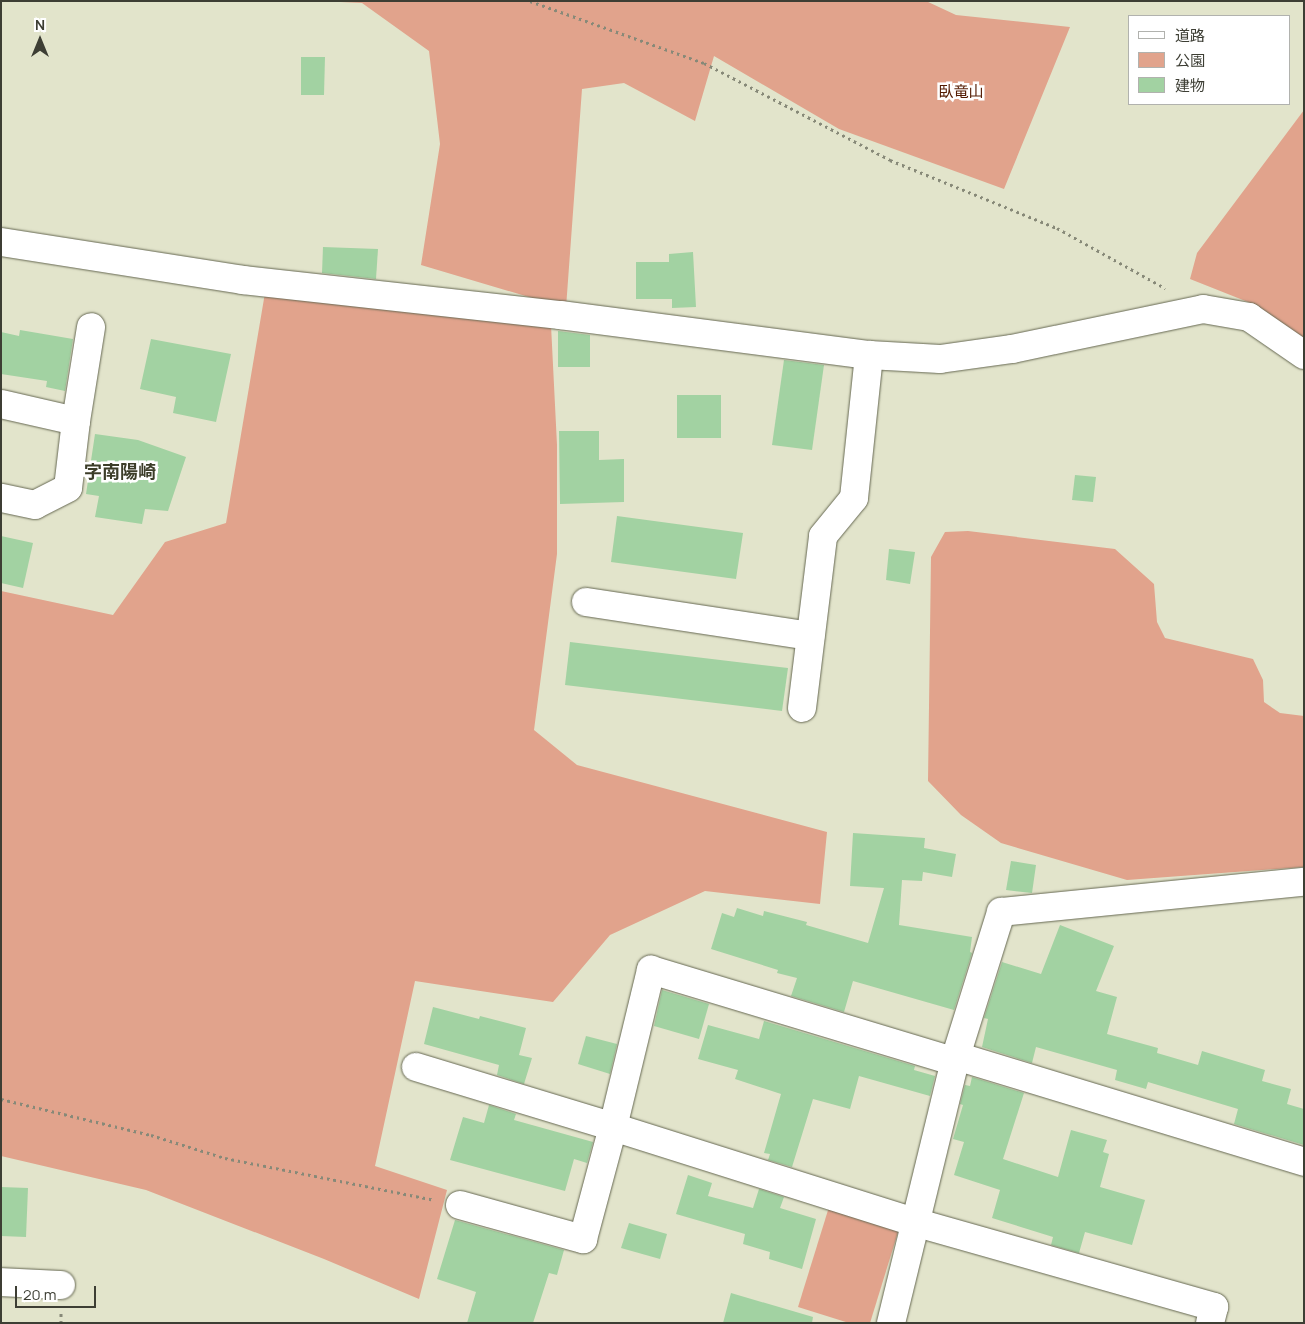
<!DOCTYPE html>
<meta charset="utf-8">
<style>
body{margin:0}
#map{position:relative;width:1305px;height:1324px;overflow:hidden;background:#e2e4cb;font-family:Manrope,"Noto Sans JP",sans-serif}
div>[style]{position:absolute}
.green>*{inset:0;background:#e1a38c}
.building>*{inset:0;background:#a2d2a2}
.path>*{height:3px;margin-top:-1.5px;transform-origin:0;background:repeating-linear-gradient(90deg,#878978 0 2.5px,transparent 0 6.5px)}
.roads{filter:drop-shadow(0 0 1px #666852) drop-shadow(0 0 1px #666852)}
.minor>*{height:28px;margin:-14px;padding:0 14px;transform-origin:14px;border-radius:14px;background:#fff}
span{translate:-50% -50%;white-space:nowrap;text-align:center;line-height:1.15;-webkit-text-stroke:5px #fff;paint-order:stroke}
.park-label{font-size:15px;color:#531b02}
.quarter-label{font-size:18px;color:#3c3d29;font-weight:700}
.frame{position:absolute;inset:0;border:2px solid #3d3e34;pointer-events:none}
.legend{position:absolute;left:1128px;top:15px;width:162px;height:90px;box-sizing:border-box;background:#fff;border:1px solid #b1b2ae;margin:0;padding:6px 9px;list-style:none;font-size:15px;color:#3d3e34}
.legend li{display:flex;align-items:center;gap:10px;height:25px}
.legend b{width:25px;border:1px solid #b1b2ae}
.north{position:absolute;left:15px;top:15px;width:50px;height:50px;-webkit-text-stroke:4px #fff;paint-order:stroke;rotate:0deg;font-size:14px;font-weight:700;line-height:20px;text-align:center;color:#3d3e34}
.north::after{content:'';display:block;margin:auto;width:18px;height:22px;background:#3d3e34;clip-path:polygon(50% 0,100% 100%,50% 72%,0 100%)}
.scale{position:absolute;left:15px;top:1286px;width:81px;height:22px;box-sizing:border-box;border:2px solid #3d3e34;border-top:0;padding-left:6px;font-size:15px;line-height:18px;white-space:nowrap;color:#3d3e34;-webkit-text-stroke:4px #fff;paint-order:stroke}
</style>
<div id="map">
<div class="green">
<i style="clip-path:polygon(319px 1px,926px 1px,956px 15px,1070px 27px,1004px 189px,839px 129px,714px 56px,695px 121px,624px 83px,582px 89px,566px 308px,421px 265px,440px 144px,429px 51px,362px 3px)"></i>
<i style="clip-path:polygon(1304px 110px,1304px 340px,1253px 304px,1190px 279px,1197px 253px)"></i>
<i style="clip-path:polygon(267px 281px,551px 325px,557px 445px,557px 554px,534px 730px,577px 765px,827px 832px,820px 904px,705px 891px,610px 935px,553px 1002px,415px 981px,375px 1166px,447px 1190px,419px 1299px,324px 1259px,146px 1190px,1px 1156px,1px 591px,113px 615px,165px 542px,226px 523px)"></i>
<i style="clip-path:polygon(968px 531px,1115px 549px,1154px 584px,1157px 622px,1165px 638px,1253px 659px,1263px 680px,1264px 702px,1280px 713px,1304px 716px,1304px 867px,1127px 880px,1001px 843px,961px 815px,928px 781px,931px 557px,945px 532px)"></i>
<i style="clip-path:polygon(829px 1207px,899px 1229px,870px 1323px,849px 1323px,798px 1307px)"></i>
</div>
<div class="building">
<i style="clip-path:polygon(301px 57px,325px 57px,324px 95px,301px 95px)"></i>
<i style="clip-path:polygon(323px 247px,378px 249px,376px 279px,322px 273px)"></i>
<i style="clip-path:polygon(693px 252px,696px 307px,672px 308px,672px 299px,636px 299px,636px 262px,669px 262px,669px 254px)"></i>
<i style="clip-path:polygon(20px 330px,73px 339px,65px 391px,46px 387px,47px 381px,1px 374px,1px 332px,19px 336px)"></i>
<i style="clip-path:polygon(558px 331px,590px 335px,590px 367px,558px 367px)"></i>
<i style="clip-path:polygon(151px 339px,231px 354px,216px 422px,173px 413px,176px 397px,140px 389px)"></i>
<i style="clip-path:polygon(784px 360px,824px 365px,812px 450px,772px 445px)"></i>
<i style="clip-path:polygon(677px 395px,721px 395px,721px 438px,677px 438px)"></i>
<i style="clip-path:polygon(559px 431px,599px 431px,599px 460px,624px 459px,624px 502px,560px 504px)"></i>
<i style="clip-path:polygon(95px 434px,138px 440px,186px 457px,168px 511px,145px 509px,142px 524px,95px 517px,99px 496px,86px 494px)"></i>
<i style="clip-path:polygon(1075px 475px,1096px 477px,1093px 502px,1072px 500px)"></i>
<i style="clip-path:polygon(617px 516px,743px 533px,736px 579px,611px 562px)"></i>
<i style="clip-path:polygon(1px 536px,33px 543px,23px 588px,1px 583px)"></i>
<i style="clip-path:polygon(889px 549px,915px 552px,910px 584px,886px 580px)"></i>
<i style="clip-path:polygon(570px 642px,788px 668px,782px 711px,565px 685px)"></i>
<i style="clip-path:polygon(853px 833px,925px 838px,924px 848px,956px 854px,952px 877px,923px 872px,922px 881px,902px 880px,899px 925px,972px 937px,970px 952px,972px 953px,954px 1010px,853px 981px,844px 1012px,791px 996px,797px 978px,777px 973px,778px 970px,711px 949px,722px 913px,734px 917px,737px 908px,763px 916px,764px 911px,807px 922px,806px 925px,868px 943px,884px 888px,850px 886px)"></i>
<i style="clip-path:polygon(1011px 861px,1036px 865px,1032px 893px,1006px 890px)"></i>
<i style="clip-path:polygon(1060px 925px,1114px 946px,1096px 991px,1117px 997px,1107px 1034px,1158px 1048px,1157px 1053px,1198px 1065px,1202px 1051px,1265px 1070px,1262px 1081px,1291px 1089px,1287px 1104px,1304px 1109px,1304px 1145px,1234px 1124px,1238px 1109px,1148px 1082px,1146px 1089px,1115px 1080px,1117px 1070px,1036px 1047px,1032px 1063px,982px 1047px,988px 1019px,984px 1018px,1002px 962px,1041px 974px)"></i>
<i style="clip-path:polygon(662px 990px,709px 1004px,699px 1039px,654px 1026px)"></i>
<i style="clip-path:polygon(433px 1007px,479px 1019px,480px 1016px,526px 1028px,519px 1055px,532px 1058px,524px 1084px,497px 1075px,499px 1065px,424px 1044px)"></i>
<i style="clip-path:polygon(764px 1021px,915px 1066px,914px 1070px,935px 1076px,930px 1096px,859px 1076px,850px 1109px,813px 1099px,792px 1167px,768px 1160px,770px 1154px,764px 1153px,781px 1094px,735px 1079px,738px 1070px,698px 1059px,708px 1025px,759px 1039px)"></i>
<i style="clip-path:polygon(586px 1036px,617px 1044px,610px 1074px,578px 1064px)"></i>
<i style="clip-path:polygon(972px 1077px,1024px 1093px,1003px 1159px,1058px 1177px,1071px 1130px,1107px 1140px,1103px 1152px,1109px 1154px,1100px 1187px,1145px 1200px,1132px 1245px,1085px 1232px,1079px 1253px,1051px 1245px,1053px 1237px,992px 1218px,1000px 1190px,954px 1175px,964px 1142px,953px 1139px,963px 1105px,960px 1104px,965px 1085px,970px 1086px)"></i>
<i style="clip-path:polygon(489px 1105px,516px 1114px,514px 1120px,593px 1142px,587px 1163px,574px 1159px,565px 1191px,450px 1160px,463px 1117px,484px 1123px)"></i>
<i style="clip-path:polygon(688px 1175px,712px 1183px,708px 1196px,753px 1208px,759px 1189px,784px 1197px,780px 1208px,816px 1219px,802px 1269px,769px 1259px,770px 1252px,743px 1244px,745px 1234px,676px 1214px)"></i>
<i style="clip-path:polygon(1px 1187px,28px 1188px,26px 1237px,1px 1236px)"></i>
<i style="clip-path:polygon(455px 1220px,564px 1250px,557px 1275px,549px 1273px,533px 1323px,467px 1323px,476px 1292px,437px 1279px)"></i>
<i style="clip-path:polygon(629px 1223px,667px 1234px,660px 1259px,621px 1248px)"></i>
<i style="clip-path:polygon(731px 1293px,813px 1317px,812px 1323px,723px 1323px)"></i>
</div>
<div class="path">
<i style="left:530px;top:1px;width:185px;rotate:19.6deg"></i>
<i style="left:704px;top:63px;width:210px;rotate:27.5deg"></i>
<i style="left:890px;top:160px;width:180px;rotate:22.2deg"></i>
<i style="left:1057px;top:228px;width:124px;rotate:29.1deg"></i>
<i style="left:1px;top:1099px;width:154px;rotate:13.5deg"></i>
<i style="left:151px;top:1135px;width:77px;rotate:17.3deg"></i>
<i style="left:225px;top:1158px;width:214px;rotate:11.3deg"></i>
<i style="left:61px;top:1323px;width:12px;rotate:-90deg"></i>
</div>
<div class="roads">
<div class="minor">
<i style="left:1px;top:242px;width:245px;rotate:8.9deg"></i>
<i style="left:243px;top:280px;width:319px;rotate:6.3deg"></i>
<i style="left:560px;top:315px;width:312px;rotate:7.4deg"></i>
<i style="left:869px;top:355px;width:71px;rotate:3.2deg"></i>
<i style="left:940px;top:359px;width:73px;rotate:-7.9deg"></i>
<i style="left:1012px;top:349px;width:195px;rotate:-11.8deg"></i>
<i style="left:1203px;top:309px;width:47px;rotate:9.9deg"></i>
<i style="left:1249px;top:317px;width:67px;rotate:34.6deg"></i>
<i style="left:1px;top:404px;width:77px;rotate:12.8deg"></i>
<i style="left:76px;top:421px;width:67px;rotate:96.8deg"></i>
<i style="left:68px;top:488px;width:37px;rotate:153deg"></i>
<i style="left:35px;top:505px;width:35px;rotate:-168deg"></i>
<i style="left:76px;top:421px;width:95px;rotate:-80.9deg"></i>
<i style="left:586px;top:602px;width:227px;rotate:8.6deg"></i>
<i style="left:802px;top:708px;width:173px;rotate:-83deg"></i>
<i style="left:823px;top:536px;width:49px;rotate:-50.8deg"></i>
<i style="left:854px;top:498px;width:144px;rotate:-84deg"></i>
<i style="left:956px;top:1056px;width:364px;rotate:16.9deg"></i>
<i style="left:416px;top:1067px;width:206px;rotate:16.9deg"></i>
<i style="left:613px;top:1127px;width:162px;rotate:-76.4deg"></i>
<i style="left:651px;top:970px;width:318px;rotate:16.8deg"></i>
<i style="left:460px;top:1205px;width:128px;rotate:15.5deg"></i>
<i style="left:583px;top:1239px;width:116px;rotate:-75deg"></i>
<i style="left:613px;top:1127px;width:316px;rotate:17.5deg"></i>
<i style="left:914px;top:1222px;width:312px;rotate:15.8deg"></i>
<i style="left:1214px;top:1307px;width:16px;rotate:104deg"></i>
<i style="left:1px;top:1282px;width:60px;rotate:2.9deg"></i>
<i style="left:891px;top:1323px;width:275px;rotate:-76.3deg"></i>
<i style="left:956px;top:1056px;width:151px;rotate:-72.6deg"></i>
<i style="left:1001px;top:912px;width:304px;rotate:-5.7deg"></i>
</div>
</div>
<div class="park-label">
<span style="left:961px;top:92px">臥竜山</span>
</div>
<div class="quarter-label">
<span style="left:120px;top:471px">字南陽崎</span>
</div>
<div class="frame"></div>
<ul class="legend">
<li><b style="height:6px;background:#fff"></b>道路</li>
<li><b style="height:14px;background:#e1a38c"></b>公園</li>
<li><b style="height:14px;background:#a2d2a2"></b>建物</li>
</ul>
<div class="north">N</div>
<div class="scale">20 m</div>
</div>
